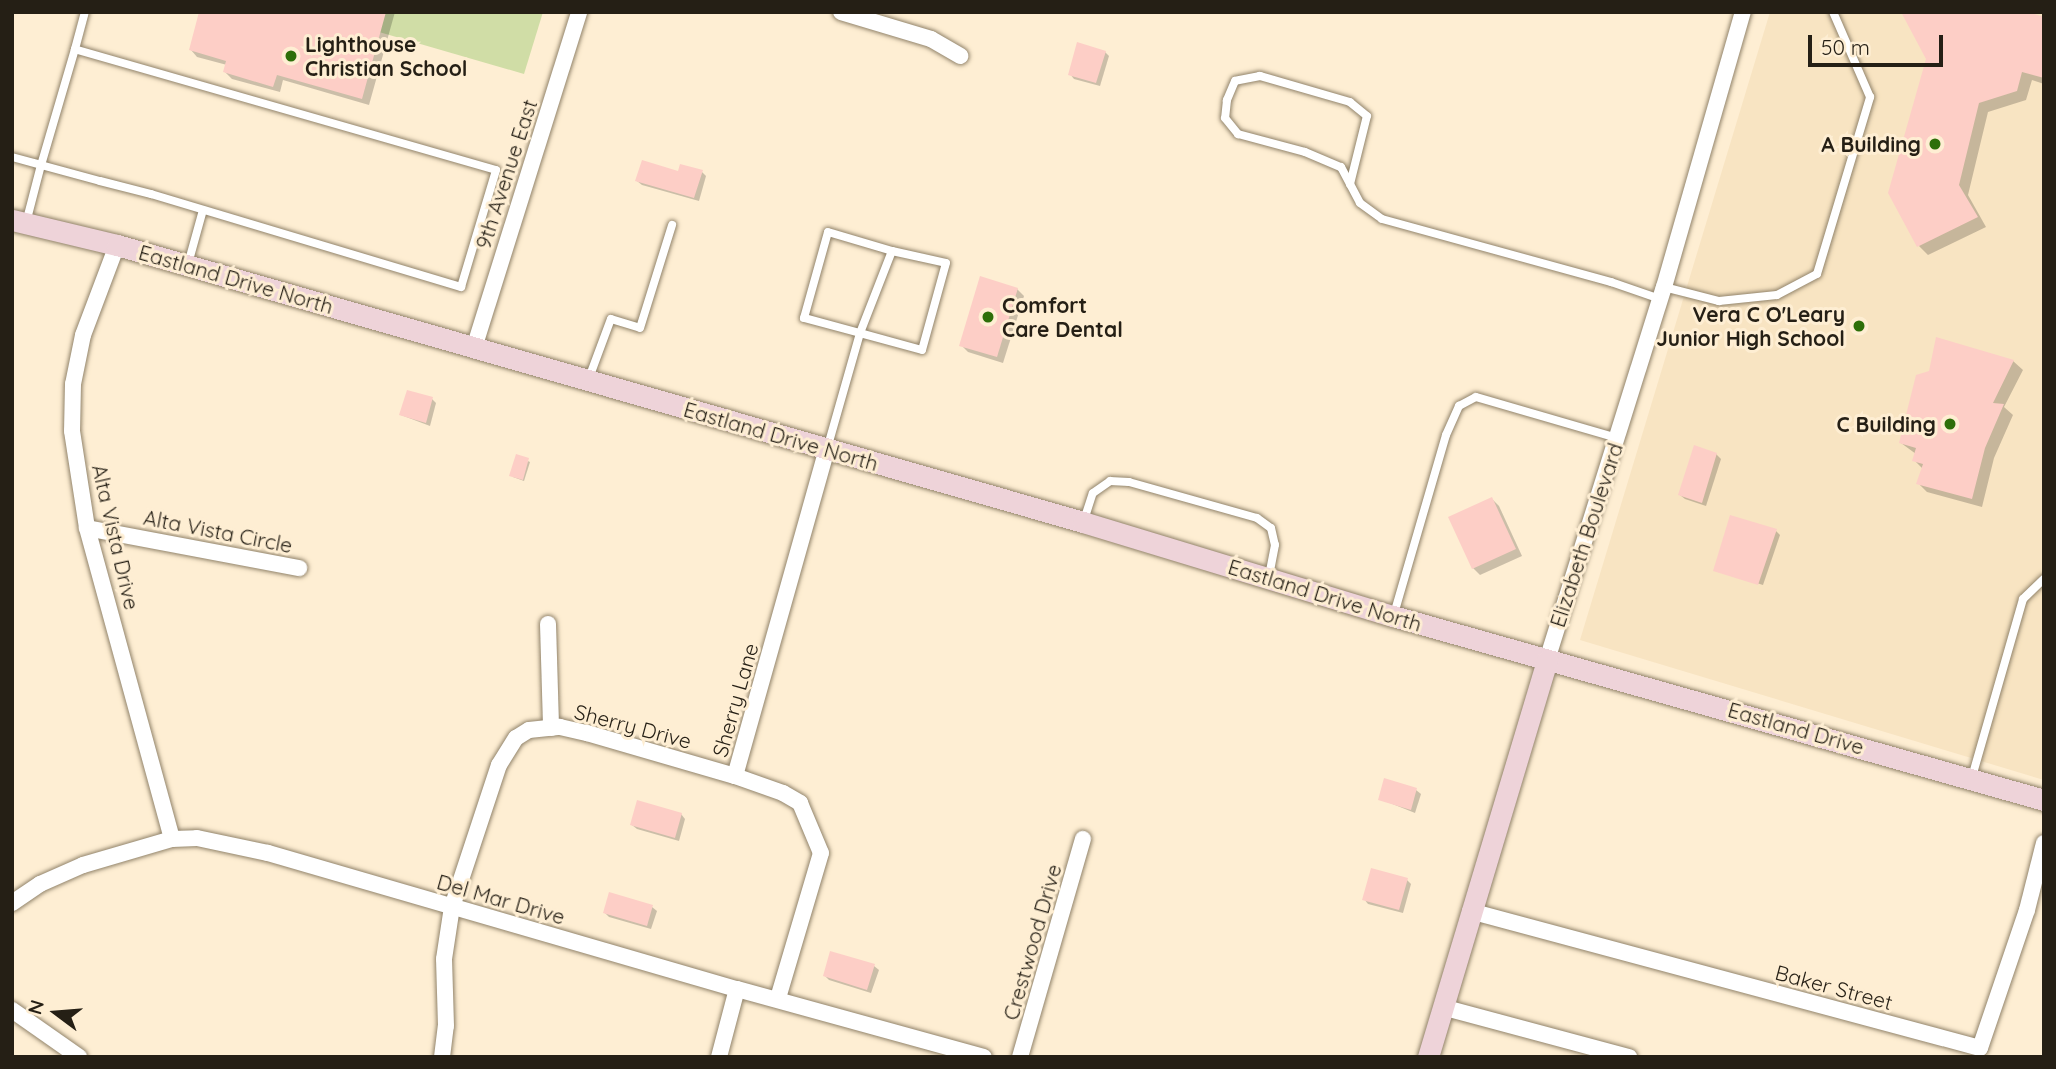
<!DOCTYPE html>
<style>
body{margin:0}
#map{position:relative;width:2056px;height:1069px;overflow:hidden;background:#feeed3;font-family:Quicksand,sans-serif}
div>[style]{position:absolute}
.built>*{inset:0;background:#f8e4c2}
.green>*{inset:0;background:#d0dda6}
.shadow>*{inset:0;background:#0003}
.building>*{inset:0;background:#fdcec6}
.roads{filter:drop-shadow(0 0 2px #91836a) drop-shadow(0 0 2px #91836a)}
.lane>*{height:8px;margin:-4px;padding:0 4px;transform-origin:4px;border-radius:4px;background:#fff}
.street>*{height:16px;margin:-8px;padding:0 8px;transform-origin:8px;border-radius:8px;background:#fff}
.secondary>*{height:21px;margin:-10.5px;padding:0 10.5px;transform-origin:10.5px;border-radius:10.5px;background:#eed3d9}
.dots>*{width:19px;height:19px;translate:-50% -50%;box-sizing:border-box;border:4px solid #feeed3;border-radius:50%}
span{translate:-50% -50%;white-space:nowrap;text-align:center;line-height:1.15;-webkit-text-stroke:6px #feeed3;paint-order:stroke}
.poi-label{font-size:21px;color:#251f15;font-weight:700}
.left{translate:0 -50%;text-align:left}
.right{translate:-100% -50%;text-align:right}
.street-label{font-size:21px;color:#251f15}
.frame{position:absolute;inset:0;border:14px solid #251f15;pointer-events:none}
.north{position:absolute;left:21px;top:978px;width:70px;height:70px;-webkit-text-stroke:5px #feeed3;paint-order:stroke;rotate:286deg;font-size:19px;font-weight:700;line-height:28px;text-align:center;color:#251f15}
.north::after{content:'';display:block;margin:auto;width:24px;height:32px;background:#251f15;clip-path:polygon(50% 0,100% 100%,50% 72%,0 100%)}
.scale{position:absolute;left:1808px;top:35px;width:135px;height:32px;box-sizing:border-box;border:4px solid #251f15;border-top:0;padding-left:9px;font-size:21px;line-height:24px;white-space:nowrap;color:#251f15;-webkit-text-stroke:5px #feeed3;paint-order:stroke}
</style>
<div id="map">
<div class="built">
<i style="clip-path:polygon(1770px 12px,2044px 12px,2044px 780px,1580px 640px)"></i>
</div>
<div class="green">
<i style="clip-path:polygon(385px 12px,543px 12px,524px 74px,379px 32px)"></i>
</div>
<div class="shadow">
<i style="clip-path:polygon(201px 12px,395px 12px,369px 105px,283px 80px,280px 92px,232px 79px,225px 72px,227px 65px,197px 57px,191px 50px)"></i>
<i style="clip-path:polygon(2044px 19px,2044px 84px,2032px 80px,2026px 100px,1988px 112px,1968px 195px,1986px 227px,1928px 255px,1919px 246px,1890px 193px)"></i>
<i style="clip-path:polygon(1105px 52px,1109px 56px,1100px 86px,1074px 79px,1070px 74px)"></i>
<i style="clip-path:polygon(702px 172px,706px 176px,699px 201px,642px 185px,637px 181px)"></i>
<i style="clip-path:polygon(1017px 289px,1024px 296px,1003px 363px,968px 352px,961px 345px)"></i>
<i style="clip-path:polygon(2013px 361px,2023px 370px,2004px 407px,2013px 415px,1994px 458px,1982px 507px,1927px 492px,1918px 483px,1923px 469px,1914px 460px,1916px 454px,1901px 443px)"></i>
<i style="clip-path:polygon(432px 399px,436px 403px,430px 426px,401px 415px)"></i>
<i style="clip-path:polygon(1716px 454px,1721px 459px,1706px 506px,1685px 499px,1680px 495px)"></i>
<i style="clip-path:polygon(517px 456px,530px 462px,524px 481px,513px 477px)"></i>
<i style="clip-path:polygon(1492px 499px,1499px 506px,1522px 556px,1480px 575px,1473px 568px)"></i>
<i style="clip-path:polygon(1776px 531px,1780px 535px,1763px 585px,1715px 570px)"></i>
<i style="clip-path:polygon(1416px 790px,1421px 794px,1415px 813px,1380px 799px)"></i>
<i style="clip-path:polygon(681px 814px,685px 819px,679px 841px,637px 829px,632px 825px)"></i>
<i style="clip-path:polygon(1407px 880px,1411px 884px,1403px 913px,1368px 904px,1364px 899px)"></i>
<i style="clip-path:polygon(652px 907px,657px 911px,651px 929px,609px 917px,605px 913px)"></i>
<i style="clip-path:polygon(874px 966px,879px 970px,871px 993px,829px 980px,825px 976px)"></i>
</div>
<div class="building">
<i style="clip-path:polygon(199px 12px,386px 12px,362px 99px,277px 75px,273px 87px,223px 72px,226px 61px,189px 50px)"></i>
<i style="clip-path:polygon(1901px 12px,2028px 12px,2044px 17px,2044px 78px,2022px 72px,2017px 91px,1979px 103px,1959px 185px,1978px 217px,1917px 247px,1888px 193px,1926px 59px)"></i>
<i style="clip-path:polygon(1077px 42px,1106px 51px,1096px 83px,1068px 75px)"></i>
<i style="clip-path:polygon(642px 160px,678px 171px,680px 164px,703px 170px,694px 198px,635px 181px)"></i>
<i style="clip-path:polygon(980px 276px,1018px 288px,997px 357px,959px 346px)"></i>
<i style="clip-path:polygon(1936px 337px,2014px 360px,1993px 403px,2004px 404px,1985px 448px,1972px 499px,1916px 484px,1923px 464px,1912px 461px,1916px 448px,1899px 443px,1916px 375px,1929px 371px)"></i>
<i style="clip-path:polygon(407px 390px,433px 397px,426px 423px,399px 415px)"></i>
<i style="clip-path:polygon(1694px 445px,1717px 453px,1702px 503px,1678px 495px)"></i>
<i style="clip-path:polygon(516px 454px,529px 458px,523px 480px,509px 476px)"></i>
<i style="clip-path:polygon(1492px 497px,1516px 549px,1472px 569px,1448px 517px)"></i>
<i style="clip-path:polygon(1730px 515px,1777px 529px,1758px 585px,1713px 571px)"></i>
<i style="clip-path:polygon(1384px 778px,1417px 788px,1411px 810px,1378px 800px)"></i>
<i style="clip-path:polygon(637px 800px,682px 813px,675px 838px,630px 825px)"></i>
<i style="clip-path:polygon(1371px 868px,1408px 878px,1399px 910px,1362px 900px)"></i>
<i style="clip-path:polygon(609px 892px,653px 905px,647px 926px,603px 913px)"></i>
<i style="clip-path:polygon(830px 951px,875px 964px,867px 990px,823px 976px)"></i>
</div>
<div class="roads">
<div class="lane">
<i style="left:75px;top:49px;width:38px;rotate:-75deg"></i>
<i style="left:12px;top:157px;width:30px;rotate:15deg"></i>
<i style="left:41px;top:165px;width:61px;rotate:15.2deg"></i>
<i style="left:100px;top:181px;width:53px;rotate:14.3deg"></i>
<i style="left:151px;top:194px;width:324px;rotate:16.7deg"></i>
<i style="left:461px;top:287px;width:122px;rotate:-73.3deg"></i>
<i style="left:496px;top:170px;width:438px;rotate:-164deg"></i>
<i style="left:75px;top:49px;width:121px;rotate:106.3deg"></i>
<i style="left:41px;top:165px;width:60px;rotate:104.5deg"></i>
<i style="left:1350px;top:184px;width:70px;rotate:-76deg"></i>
<i style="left:1367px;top:116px;width:22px;rotate:-141deg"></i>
<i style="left:1350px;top:102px;width:94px;rotate:-163.9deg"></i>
<i style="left:1260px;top:76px;width:25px;rotate:169deg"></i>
<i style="left:1235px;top:81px;width:21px;rotate:113deg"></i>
<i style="left:1227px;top:100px;width:18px;rotate:96deg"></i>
<i style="left:1225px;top:118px;width:21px;rotate:51deg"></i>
<i style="left:1238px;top:134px;width:69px;rotate:15deg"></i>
<i style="left:1305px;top:152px;width:39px;rotate:23deg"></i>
<i style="left:1341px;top:167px;width:19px;rotate:62deg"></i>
<i style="left:1350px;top:184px;width:21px;rotate:62deg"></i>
<i style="left:1360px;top:203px;width:27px;rotate:36deg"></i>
<i style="left:1382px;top:219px;width:238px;rotate:15.4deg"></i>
<i style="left:1611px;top:282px;width:52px;rotate:19.1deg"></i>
<i style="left:188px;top:264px;width:56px;rotate:-74.5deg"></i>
<i style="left:1664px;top:287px;width:57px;rotate:14.3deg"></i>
<i style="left:1719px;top:301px;width:58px;rotate:-5.9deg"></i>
<i style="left:1777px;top:295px;width:45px;rotate:-27.7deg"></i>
<i style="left:1817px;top:274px;width:185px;rotate:-73.3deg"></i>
<i style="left:1870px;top:97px;width:93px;rotate:-113.5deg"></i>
<i style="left:589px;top:378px;width:63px;rotate:-69.6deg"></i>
<i style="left:611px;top:319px;width:30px;rotate:17deg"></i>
<i style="left:640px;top:328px;width:108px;rotate:-72.7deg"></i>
<i style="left:827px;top:449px;width:121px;rotate:-74.1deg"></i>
<i style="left:860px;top:333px;width:88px;rotate:-68.7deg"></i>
<i style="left:892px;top:251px;width:55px;rotate:12.5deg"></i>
<i style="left:946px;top:263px;width:90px;rotate:105.4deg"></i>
<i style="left:922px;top:350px;width:64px;rotate:-164.7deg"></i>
<i style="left:860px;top:333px;width:58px;rotate:-165deg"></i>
<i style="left:804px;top:318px;width:89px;rotate:-74.4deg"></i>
<i style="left:828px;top:232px;width:67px;rotate:16.5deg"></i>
<i style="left:1084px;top:520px;width:28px;rotate:-72deg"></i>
<i style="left:1093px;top:493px;width:21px;rotate:-35deg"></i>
<i style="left:1110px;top:481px;width:19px;rotate:3deg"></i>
<i style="left:1129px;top:482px;width:133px;rotate:15.7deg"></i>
<i style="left:1257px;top:518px;width:17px;rotate:36deg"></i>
<i style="left:1271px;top:528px;width:17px;rotate:77deg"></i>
<i style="left:1275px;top:545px;width:32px;rotate:101deg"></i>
<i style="left:1394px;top:614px;width:186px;rotate:-73.8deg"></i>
<i style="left:1446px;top:435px;width:32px;rotate:-66deg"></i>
<i style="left:1459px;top:406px;width:19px;rotate:-28deg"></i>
<i style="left:1476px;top:397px;width:147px;rotate:16.2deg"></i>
<i style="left:1972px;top:777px;width:185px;rotate:-74deg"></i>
<i style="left:2023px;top:599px;width:29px;rotate:-44deg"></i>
</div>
<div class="street">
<i style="left:841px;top:12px;width:94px;rotate:16.7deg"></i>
<i style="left:931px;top:39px;width:34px;rotate:30deg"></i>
<i style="left:117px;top:245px;width:96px;rotate:110.7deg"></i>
<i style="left:83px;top:335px;width:50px;rotate:101.5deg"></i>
<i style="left:73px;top:384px;width:47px;rotate:91.2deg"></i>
<i style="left:72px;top:431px;width:98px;rotate:81.2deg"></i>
<i style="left:87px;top:528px;width:322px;rotate:74.7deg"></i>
<i style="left:474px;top:348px;width:352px;rotate:-72.6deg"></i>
<i style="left:87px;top:528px;width:216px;rotate:10.7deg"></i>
<i style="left:548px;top:624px;width:104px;rotate:88.3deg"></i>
<i style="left:1547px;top:660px;width:391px;rotate:-72.6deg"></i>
<i style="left:1664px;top:287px;width:286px;rotate:-74deg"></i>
<i style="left:735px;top:776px;width:340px;rotate:-74.3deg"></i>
<i style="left:12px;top:903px;width:34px;rotate:-34deg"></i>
<i style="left:40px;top:884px;width:47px;rotate:-23.8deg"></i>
<i style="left:83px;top:865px;width:93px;rotate:-16.3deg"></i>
<i style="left:172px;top:839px;width:25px;rotate:-2deg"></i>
<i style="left:197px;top:838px;width:73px;rotate:11.9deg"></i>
<i style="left:268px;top:853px;width:488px;rotate:16.2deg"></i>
<i style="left:737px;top:989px;width:256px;rotate:15.4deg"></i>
<i style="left:1470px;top:911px;width:528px;rotate:15.04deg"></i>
<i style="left:1980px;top:1048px;width:146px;rotate:-71.2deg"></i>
<i style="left:2027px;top:910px;width:69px;rotate:-75.8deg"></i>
<i style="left:1442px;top:1007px;width:194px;rotate:15deg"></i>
<i style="left:12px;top:1010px;width:82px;rotate:35deg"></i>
<i style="left:442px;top:1057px;width:31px;rotate:-83deg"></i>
<i style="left:446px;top:1026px;width:67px;rotate:-91.7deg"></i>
<i style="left:444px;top:959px;width:53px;rotate:-81.3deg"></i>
<i style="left:452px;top:907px;width:150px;rotate:-71.7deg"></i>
<i style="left:499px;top:765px;width:32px;rotate:-58deg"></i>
<i style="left:516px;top:738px;width:15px;rotate:-32deg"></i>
<i style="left:529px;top:730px;width:31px;rotate:-6deg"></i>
<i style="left:560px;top:727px;width:28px;rotate:13deg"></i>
<i style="left:587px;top:733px;width:154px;rotate:16.2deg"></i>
<i style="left:735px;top:776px;width:51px;rotate:19.5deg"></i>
<i style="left:783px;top:793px;width:20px;rotate:30deg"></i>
<i style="left:800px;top:803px;width:54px;rotate:67.2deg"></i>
<i style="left:821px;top:853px;width:151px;rotate:106.5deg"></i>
<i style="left:719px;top:1057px;width:70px;rotate:-75.2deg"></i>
<i style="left:1020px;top:1057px;width:227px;rotate:-73.9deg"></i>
</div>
<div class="secondary">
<i style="left:12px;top:220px;width:108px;rotate:13.4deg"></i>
<i style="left:117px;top:245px;width:1005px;rotate:16deg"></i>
<i style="left:1083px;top:522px;width:324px;rotate:16.9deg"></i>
<i style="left:1393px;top:616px;width:677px;rotate:15.78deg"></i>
<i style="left:1428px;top:1057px;width:414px;rotate:-73.3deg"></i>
</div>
</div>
<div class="dots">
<i style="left:291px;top:56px;background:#2d6f09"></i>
<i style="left:1935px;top:144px;background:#2d6f09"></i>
<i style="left:988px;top:317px;background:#2d6f09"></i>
<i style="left:1859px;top:326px;background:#2d6f09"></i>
<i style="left:1950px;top:424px;background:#2d6f09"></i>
</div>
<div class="poi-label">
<span class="left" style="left:305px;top:56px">Lighthouse<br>Christian School</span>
<span class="right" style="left:1921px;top:144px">A Building</span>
<span class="left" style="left:1002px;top:317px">Comfort<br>Care Dental</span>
<span class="right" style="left:1845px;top:326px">Vera C O'Leary<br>Junior High School</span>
<span class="right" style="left:1936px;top:424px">C Building</span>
</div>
<div class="street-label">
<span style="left:506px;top:174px;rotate:-72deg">9th Avenue East</span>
<span style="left:236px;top:279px;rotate:16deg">Eastland Drive North</span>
<span style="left:781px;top:436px;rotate:16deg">Eastland Drive North</span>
<span style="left:218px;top:531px;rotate:11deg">Alta Vista Circle</span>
<span style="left:1586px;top:535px;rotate:-72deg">Elizabeth Boulevard</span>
<span style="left:116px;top:537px;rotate:77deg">Alta Vista Drive</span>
<span style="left:1325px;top:595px;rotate:17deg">Eastland Drive North</span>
<span style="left:735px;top:700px;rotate:-74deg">Sherry Lane</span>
<span style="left:633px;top:726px;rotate:15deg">Sherry Drive</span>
<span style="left:1796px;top:728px;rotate:16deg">Eastland Drive</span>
<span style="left:501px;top:899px;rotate:16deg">Del Mar Drive</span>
<span style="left:1032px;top:942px;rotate:-74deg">Crestwood Drive</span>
<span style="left:1834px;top:987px;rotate:15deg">Baker Street</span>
</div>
<div class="frame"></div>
<div class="north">N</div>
<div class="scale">50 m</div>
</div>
